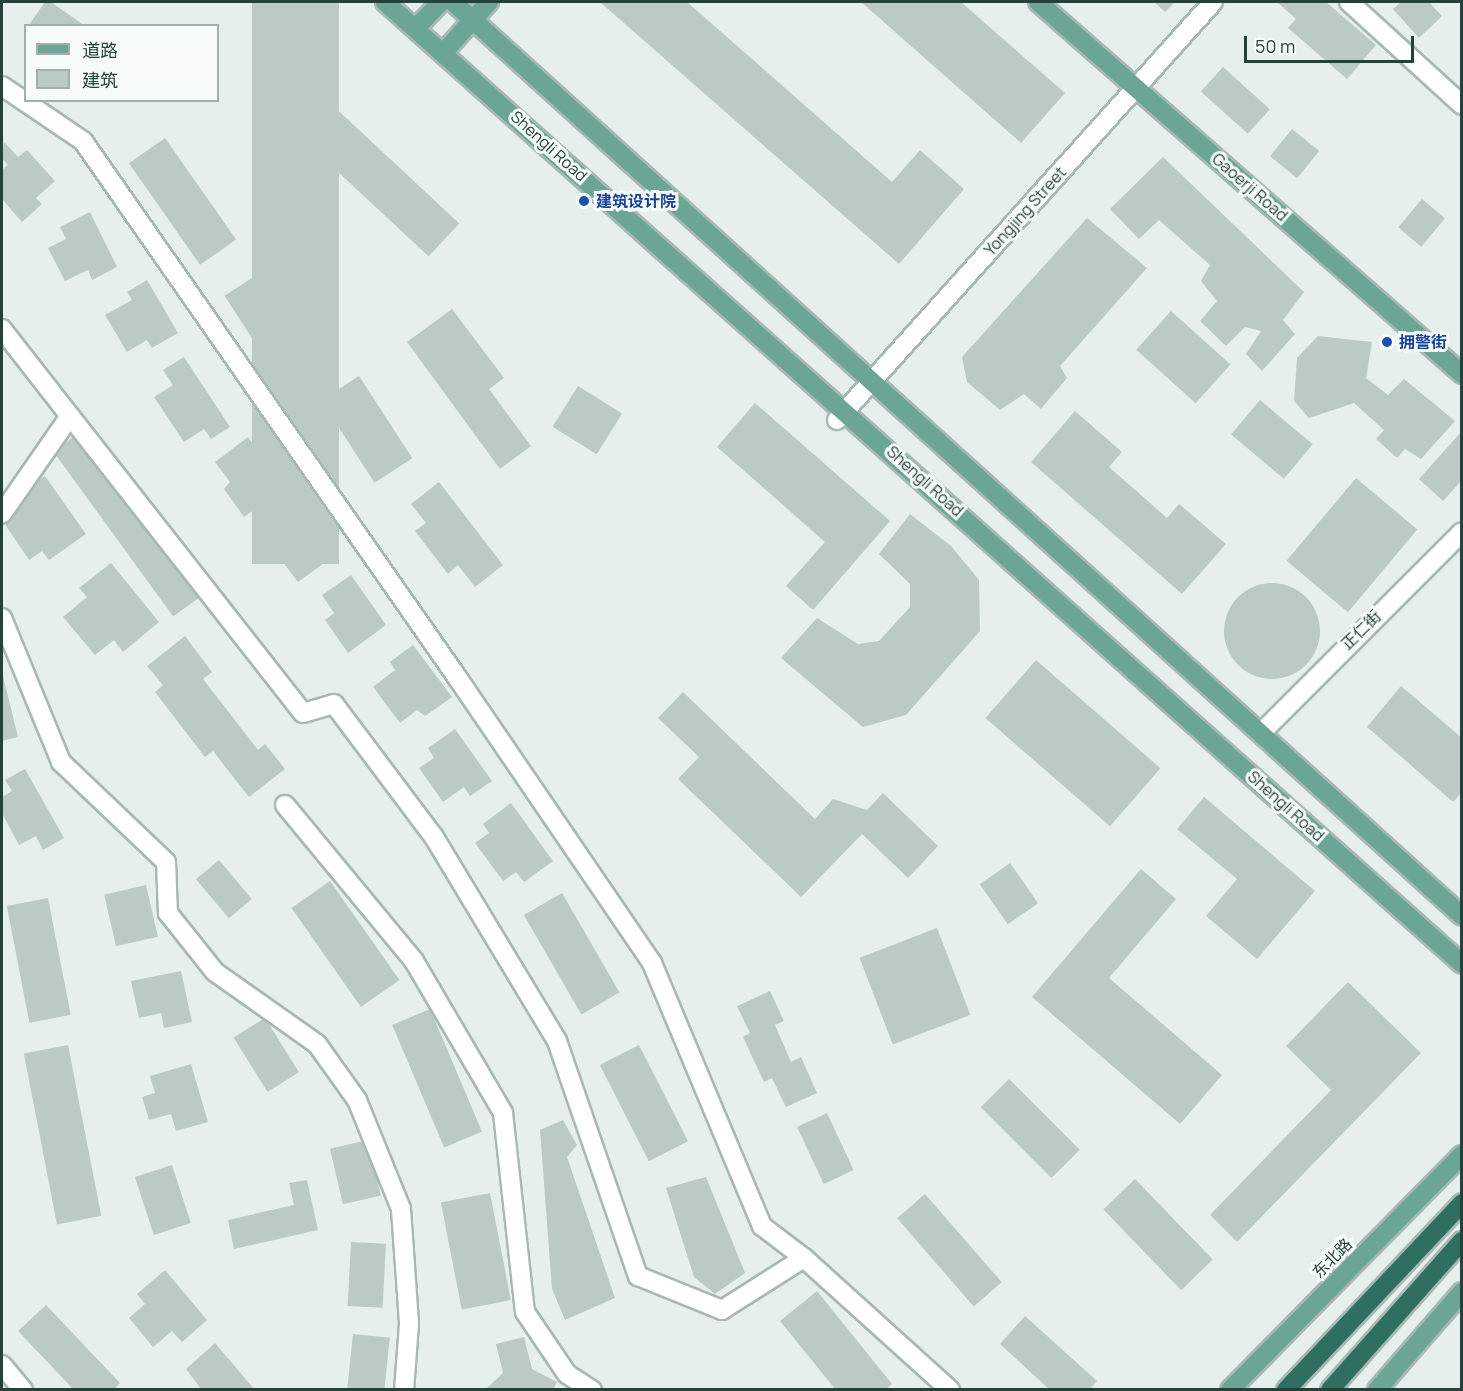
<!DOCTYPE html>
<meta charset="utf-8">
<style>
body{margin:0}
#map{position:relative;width:1463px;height:1391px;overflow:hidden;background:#e6efeb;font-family:Manrope,"Noto Sans SC",sans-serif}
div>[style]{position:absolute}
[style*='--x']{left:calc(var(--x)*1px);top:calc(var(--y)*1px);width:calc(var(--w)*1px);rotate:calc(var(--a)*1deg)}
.building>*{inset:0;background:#bbcac4;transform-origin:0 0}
.round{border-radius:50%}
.roads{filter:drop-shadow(2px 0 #a8b8b2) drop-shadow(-2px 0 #a8b8b2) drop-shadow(0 2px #a8b8b2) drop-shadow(0 -2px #a8b8b2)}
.minor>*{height:18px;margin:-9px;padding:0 9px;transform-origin:9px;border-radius:9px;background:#fff}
.major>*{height:18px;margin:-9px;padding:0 9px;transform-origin:9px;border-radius:9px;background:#6aa596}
.highway>*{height:18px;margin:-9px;padding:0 9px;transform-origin:9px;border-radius:9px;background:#2f6f62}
.dots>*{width:16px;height:16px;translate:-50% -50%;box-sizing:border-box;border:3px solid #f7fbf9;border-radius:50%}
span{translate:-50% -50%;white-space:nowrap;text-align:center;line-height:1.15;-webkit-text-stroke:6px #f7fbf9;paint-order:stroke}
.street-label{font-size:16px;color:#24423a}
.transit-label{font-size:16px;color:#164399;font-weight:700}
.left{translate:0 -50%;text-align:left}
.frame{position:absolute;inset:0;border:3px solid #24423a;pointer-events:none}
.legend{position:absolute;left:24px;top:24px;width:195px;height:78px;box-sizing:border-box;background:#f7fbf9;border:2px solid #a3b1ad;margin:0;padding:8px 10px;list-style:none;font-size:18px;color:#24423a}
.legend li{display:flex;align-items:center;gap:12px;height:30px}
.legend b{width:30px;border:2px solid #a3b1ad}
.scale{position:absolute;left:1244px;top:36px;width:170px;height:27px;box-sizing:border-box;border:3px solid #24423a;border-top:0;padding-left:8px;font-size:18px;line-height:21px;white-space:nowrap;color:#24423a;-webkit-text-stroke:4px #f7fbf9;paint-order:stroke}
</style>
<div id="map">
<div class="building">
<i style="clip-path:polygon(45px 2px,51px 2px,85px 26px,28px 26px)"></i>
<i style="left:252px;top:2px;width:87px;height:562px"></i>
<i style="clip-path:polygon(600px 2px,687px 2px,892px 182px,920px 150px,964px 189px,899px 264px)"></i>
<i style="clip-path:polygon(861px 2px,961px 2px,1065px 93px,1021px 143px)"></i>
<i style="clip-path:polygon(1154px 2px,1175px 2px,1165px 12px)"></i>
<i style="clip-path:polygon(1277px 2px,1326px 2px,1376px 45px,1347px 79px,1288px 28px,1296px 19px)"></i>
<i style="clip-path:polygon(1401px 2px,1429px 2px,1442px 16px,1419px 38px,1393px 9px)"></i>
<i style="left:1223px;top:67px;width:63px;height:33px;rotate:42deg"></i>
<i style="left:313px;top:87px;width:200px;height:45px;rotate:43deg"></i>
<i style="left:1292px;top:129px;width:35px;height:35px;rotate:39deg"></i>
<i style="left:165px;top:138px;width:124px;height:44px;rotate:55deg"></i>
<i style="clip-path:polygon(4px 142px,18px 157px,27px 150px,55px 181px,36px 198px,42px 204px,22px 222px,2px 199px,2px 170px,8px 165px,2px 158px)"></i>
<i style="clip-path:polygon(1163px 157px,1304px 292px,1283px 320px,1295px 334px,1262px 371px,1246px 354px,1261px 331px,1245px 327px,1226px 346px,1200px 321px,1217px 301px,1201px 281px,1210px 265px,1159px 220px,1139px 239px,1110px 209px)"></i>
<i style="left:1422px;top:199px;width:30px;height:37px;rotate:40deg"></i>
<i style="clip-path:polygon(90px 212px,117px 267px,92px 280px,88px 270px,65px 281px,48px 248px,66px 239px,60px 227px)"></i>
<i style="clip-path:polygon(1087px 218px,1147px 268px,1060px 366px,1067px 378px,1041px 409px,1024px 394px,1000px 410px,967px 382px,962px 357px)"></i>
<i style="left:258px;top:274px;width:107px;height:40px;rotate:57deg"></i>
<i style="clip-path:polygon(147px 280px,178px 333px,152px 348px,147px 340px,127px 352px,105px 315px,132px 300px,127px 292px)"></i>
<i style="clip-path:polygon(452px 309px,504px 378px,489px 389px,531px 446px,500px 469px,407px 342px)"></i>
<i style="left:1171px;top:311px;width:80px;height:52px;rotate:42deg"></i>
<i style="clip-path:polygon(1318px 336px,1372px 342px,1366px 378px,1388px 395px,1404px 379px,1455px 421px,1421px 459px,1405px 449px,1397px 458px,1376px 439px,1384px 430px,1354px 403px,1309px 418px,1294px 401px,1297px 358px)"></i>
<i style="clip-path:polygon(184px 357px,230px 427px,211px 439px,204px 429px,184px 442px,154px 397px,173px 385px,163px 370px)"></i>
<i style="left:359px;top:376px;width:98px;height:45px;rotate:57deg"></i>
<i style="left:578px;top:386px;width:52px;height:48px;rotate:32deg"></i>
<i style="left:1260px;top:400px;width:69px;height:45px;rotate:40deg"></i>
<i style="clip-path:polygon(755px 403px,890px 521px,813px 610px,786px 586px,825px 542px,717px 447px)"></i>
<i style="clip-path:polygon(1075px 411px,1122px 452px,1109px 467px,1167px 518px,1179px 504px,1226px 544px,1182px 594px,1031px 462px)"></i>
<i style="clip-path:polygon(1462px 431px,1462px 480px,1443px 501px,1419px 479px)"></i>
<i style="left:80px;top:432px;width:204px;height:33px;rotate:54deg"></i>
<i style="clip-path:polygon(248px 437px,285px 487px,244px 517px,224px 489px,230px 482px,215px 462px)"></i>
<i style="clip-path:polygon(45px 476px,86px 534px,49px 560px,42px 551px,29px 560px,2px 520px,19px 508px,13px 499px)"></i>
<i style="left:1356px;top:478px;width:80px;height:108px;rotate:40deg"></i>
<i style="clip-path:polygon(439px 482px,503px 565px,475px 587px,458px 565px,448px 574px,415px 531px,426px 523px,411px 504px)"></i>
<i style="clip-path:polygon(300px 505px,335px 555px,298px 582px,279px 557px,289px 550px,272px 526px)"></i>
<i style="clip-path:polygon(910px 514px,951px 546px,979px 580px,980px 631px,906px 715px,863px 727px,781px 658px,817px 618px,858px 644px,879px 641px,910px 607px,910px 584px,879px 554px)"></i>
<i style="clip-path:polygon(111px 563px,159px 622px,123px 652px,114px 640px,95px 655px,63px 617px,87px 597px,79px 588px)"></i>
<i style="clip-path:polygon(351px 575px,386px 625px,348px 653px,325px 620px,334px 613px,322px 595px)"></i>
<i class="round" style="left:1224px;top:583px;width:96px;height:96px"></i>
<i style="clip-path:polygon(185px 636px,212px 672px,203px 679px,258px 750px,265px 744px,285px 769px,249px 797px,213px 751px,205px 757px,155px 692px,163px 685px,147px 666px)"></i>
<i style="clip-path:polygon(413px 645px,452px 697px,425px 716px,417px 710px,400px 723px,373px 687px,395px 670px,390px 662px)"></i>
<i style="left:1036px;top:660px;width:165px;height:77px;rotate:41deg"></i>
<i style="clip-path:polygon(2px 672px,18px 737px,2px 741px)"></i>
<i style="clip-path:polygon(1401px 686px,1462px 738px,1462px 792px,1453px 802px,1367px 727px)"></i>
<i style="clip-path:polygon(683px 692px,815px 819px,833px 799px,867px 810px,883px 793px,938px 846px,908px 878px,862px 834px,801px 897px,678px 779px,699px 757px,658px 718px)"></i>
<i style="clip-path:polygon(455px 729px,492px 781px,470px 796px,464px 787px,443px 802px,419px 768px,434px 758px,428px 748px)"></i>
<i style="clip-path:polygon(25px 769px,64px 838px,43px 850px,36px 836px,19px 845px,2px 813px,2px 797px,12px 791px,5px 780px)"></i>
<i style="clip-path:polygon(1204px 797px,1315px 891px,1257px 959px,1206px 916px,1237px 879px,1177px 829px)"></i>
<i style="clip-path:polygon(511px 803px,553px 861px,524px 882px,516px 872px,503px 881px,475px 843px,489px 833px,483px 824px)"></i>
<i style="left:219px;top:860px;width:51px;height:30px;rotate:50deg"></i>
<i style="left:1010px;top:863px;width:49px;height:37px;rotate:55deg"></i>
<i style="clip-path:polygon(1141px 869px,1176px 899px,1109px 978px,1222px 1075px,1180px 1124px,1032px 997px)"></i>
<i style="left:330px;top:881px;width:121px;height:47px;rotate:55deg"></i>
<i style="left:146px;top:885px;width:53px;height:43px;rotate:77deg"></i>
<i style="left:562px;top:893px;width:115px;height:44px;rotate:60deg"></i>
<i style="left:48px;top:898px;width:119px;height:42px;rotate:79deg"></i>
<i style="left:937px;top:928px;width:93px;height:83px;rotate:69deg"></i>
<i style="clip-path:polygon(181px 971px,192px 1022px,164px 1028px,161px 1013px,139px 1018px,131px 981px)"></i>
<i style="clip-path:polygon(1348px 982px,1421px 1053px,1237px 1242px,1210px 1215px,1331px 1090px,1286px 1046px)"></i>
<i style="clip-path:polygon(770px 991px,784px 1021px,775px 1025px,791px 1062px,801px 1057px,817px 1093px,786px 1107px,772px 1078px,764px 1082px,743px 1037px,750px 1033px,737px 1006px)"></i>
<i style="left:430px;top:1009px;width:133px;height:41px;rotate:67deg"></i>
<i style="left:265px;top:1018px;width:64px;height:37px;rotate:58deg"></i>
<i style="left:68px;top:1045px;width:174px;height:45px;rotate:79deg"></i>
<i style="left:639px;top:1045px;width:108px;height:44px;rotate:63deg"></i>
<i style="clip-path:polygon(191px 1064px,208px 1122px,176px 1131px,171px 1114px,149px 1120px,142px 1097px,155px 1093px,150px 1076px)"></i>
<i style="left:1009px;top:1079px;width:100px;height:40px;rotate:45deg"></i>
<i style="left:827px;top:1113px;width:63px;height:33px;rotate:65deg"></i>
<i style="clip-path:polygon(563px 1120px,577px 1145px,567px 1157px,615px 1298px,565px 1320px,552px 1289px,540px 1130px)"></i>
<i style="left:368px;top:1140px;width:57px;height:39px;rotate:77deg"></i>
<i style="left:172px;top:1165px;width:61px;height:39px;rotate:72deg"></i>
<i style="clip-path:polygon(706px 1177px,745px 1273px,715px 1294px,694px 1277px,666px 1188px)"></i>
<i style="left:1135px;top:1179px;width:112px;height:44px;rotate:46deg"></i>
<i style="clip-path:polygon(307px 1180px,318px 1230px,234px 1249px,228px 1220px,294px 1205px,289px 1183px)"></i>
<i style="left:490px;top:1193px;width:109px;height:50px;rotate:79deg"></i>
<i style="left:925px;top:1194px;width:117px;height:37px;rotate:49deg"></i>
<i style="left:351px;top:1242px;width:35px;height:64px;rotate:3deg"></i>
<i style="clip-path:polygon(165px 1270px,207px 1320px,182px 1342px,172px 1331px,153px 1347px,129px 1318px,145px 1304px,137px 1294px)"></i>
<i style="clip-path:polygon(817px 1291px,892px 1384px,885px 1390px,836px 1390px,780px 1321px)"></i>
<i style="clip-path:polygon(46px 1305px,120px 1383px,114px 1390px,74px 1390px,18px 1331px)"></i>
<i style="clip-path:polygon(1025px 1316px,1097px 1381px,1089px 1390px,1050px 1390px,1000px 1344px)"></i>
<i style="left:353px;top:1334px;width:37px;height:56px;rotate:6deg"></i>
<i style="clip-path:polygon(524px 1337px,532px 1369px,557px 1382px,553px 1390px,485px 1390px,503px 1373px,496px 1344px)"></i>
<i style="clip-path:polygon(215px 1343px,255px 1390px,202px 1390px,186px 1369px)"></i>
</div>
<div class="roads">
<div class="minor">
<i style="--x:1349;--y:2;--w:153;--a:42.3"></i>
<i style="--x:2;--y:86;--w:98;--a:34.2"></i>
<i style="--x:83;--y:141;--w:657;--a:55.1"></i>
<i style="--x:459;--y:680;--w:343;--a:55.7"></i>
<i style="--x:652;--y:963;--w:285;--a:67.3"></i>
<i style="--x:762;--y:1226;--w:53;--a:37.3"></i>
<i style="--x:2;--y:329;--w:110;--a:52"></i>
<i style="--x:70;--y:416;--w:119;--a:124.8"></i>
<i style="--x:70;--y:416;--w:377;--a:51.9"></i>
<i style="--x:303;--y:713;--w:32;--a:-16"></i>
<i style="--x:334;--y:704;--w:166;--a:53.1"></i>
<i style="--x:434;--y:837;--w:238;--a:58.9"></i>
<i style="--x:557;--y:1041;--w:249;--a:71"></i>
<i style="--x:638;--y:1276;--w:91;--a:22"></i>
<i style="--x:722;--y:1310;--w:97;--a:-32.4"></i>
<i style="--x:804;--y:1258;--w:197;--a:42.1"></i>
<i style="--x:837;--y:420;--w:562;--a:-48.03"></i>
<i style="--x:2;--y:618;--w:156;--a:67.7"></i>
<i style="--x:61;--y:762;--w:145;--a:43.6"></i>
<i style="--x:166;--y:862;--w:51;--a:87.8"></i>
<i style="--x:168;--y:913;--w:75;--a:51.5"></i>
<i style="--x:215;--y:972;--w:125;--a:35.2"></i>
<i style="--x:317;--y:1044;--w:69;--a:54.5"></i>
<i style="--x:357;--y:1100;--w:118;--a:68"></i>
<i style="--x:401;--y:1209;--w:115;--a:86"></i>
<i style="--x:409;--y:1324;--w:66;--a:94.3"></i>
<i style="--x:1263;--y:731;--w:281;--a:-45"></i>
<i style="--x:285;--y:805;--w:202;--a:50.4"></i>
<i style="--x:414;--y:961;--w:176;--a:59.6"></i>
<i style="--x:503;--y:1113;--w:200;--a:83.7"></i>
<i style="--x:525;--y:1312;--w:75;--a:55.9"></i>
<i style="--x:567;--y:1374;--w:30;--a:33"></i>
<i style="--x:2;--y:1365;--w:33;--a:50"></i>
</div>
<div class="major">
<i style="--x:385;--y:2;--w:1444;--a:41.77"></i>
<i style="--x:453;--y:2;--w:1361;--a:42.17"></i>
<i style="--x:1038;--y:2;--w:564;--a:41.26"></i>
<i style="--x:416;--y:28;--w:36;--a:-46"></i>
<i style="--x:443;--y:53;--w:69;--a:-48"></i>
<i style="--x:1230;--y:1390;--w:330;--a:-45.4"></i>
<i style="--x:1377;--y:1390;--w:130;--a:-49.1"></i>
</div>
<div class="highway">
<i style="--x:1286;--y:1390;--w:257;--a:-46.7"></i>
<i style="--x:1330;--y:1390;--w:199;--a:-48.5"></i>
</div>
</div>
<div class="dots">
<i style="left:584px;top:201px;background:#1a4fb4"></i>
<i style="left:1387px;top:342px;background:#1a4fb4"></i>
</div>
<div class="street-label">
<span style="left:549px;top:146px;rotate:42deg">Shengli Road</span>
<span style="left:1250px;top:187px;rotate:41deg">Gaoerji Road</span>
<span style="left:1025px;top:211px;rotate:-48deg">Yongjing Street</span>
<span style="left:925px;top:481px;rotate:42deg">Shengli Road</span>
<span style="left:1361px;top:630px;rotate:-44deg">正仁街</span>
<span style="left:1286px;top:806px;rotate:42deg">Shengli Road</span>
<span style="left:1332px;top:1258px;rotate:-45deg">东北路</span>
</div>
<div class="transit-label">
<span class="left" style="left:596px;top:201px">建筑设计院</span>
<span class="left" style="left:1399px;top:342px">拥警街</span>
</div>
<div class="frame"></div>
<ul class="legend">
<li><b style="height:8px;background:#6aa596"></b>道路</li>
<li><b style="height:16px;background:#bbcac4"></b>建筑</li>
</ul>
<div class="scale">50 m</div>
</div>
